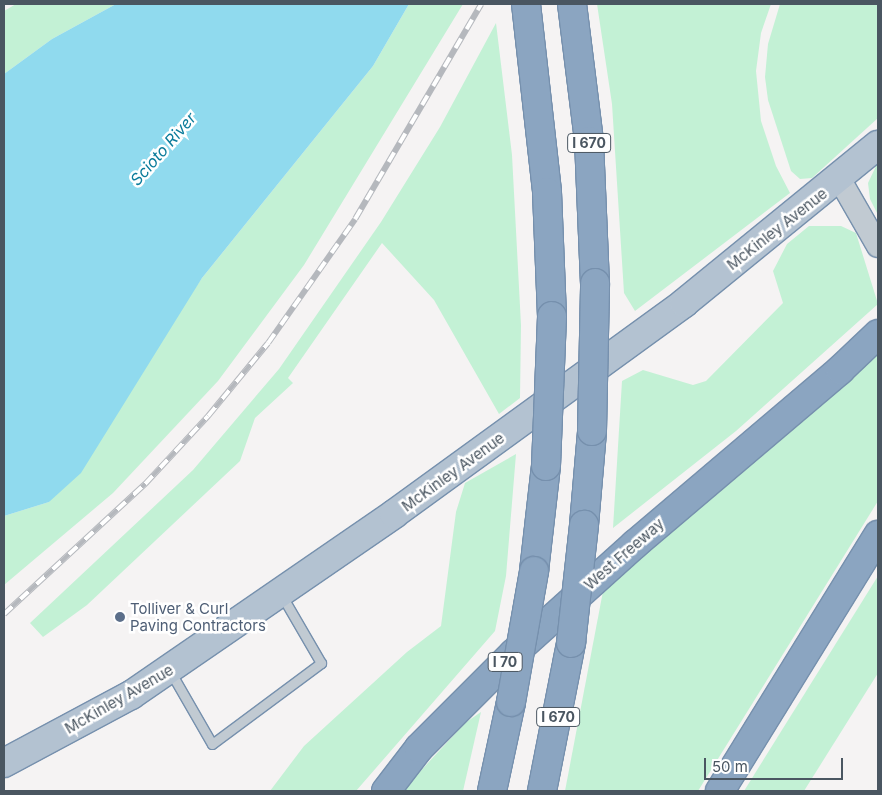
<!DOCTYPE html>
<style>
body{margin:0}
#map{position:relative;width:882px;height:795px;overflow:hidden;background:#f5f3f3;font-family:Inter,sans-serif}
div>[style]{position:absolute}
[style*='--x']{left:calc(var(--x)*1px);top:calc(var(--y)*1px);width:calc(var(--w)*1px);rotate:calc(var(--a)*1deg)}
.green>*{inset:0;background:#c3f1d5}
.water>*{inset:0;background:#90daee}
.roads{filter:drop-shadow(1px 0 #7690ad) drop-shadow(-1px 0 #7690ad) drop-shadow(0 1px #7690ad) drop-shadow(0 -1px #7690ad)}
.service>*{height:9px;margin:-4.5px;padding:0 4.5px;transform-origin:4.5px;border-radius:4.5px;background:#c1cad2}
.tertiary>*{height:22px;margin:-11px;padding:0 11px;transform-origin:11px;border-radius:11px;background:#c1cad2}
.primary>*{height:28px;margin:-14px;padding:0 14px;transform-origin:14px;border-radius:14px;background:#b3c2d1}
.motorway>*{height:28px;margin:-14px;padding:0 14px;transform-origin:14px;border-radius:14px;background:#8ba5c1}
.rail>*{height:5.5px;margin-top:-2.75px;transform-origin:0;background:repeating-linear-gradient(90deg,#fff 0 11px,#b5b8bd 0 22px);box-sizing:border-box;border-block:1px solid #b5b8bd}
.bridges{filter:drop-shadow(1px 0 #7690ad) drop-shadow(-1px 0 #7690ad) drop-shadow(0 1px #7690ad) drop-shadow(0 -1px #7690ad)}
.motorway-bridge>*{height:28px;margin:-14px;padding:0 14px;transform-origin:14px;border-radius:14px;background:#8ba5c1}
.dots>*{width:14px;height:14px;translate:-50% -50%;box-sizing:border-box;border:2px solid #fff;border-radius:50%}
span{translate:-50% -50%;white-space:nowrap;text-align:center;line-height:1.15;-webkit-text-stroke:5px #fff;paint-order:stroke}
.shield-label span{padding:1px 4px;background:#fff;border:1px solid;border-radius:4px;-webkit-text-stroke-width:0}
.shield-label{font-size:14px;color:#4a5661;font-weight:700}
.street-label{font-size:15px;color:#4a5661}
.service-label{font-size:15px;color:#4e5e75}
.left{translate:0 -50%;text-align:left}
.water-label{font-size:16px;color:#0c7c9b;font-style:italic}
.frame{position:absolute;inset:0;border:5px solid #4a5661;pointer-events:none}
.scale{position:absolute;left:704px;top:758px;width:139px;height:22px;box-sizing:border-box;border:2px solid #4a5661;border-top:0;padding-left:6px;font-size:15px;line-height:18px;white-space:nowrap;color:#4a5661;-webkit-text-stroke:4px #fff;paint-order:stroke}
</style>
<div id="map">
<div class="green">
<i style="clip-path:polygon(16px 4px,116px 4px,52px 39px,4px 74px,4px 11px)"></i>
<i style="clip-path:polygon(409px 4px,463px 4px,304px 265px,218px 381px,113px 493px,4px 585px,4px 516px,49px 502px,202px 278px,373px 66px)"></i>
<i style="clip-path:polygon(597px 4px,771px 4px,761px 33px,756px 71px,761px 121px,776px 166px,790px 193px,635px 311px,624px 293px,612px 104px)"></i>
<i style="clip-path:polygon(780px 4px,878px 4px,878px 118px,812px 178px,800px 179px,791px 171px,768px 100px,765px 77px,768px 44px)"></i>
<i style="clip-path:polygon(496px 23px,512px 155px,521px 325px,520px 398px,499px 414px,434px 300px,382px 243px,288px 378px,293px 383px,255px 418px,240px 461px,87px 605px,43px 637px,30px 623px,193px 470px,279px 369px,381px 222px,440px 127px)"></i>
<i style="clip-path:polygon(878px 162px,878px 215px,870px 199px,868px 183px)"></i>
<i style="clip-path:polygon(809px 226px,841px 226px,856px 233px,878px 304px,736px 431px,613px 528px,622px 381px,643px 370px,693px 385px,706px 381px,783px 303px,773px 271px,787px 244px)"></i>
<i style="clip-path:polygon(878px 353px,878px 501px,698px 791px,565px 791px,604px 586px)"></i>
<i style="clip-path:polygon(516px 454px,506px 576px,495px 631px,356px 791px,270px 791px,304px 746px,407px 652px,441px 626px,456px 512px,465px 483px)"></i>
<i style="clip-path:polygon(878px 576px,878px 673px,804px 791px,744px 791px)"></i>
<i style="clip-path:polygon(481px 712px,463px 791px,402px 791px,465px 723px)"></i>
</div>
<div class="water">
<i style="clip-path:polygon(116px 4px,409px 4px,373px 66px,202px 278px,81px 473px,49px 502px,4px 516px,4px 74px,52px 39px)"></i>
</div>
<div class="roads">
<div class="service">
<i style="--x:170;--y:671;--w:84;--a:60.1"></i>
<i style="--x:212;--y:744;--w:136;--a:-36.6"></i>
<i style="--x:321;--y:663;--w:78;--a:-120.2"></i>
</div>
<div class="tertiary">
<i style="--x:840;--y:180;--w:76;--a:60.1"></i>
</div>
<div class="primary">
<i style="--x:4;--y:763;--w:144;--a:-28.2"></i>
<i style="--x:131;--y:695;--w:319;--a:-34.5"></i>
<i style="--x:394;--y:514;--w:359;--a:-36"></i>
<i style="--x:684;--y:303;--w:250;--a:-39.2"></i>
</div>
<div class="motorway">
<i style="--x:526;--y:4;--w:189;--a:83.6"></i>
<i style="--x:547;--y:192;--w:124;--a:87.7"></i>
<i style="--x:572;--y:4;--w:138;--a:82.9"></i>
<i style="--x:589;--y:141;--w:142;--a:87.6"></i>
<i style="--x:584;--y:525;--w:94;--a:-85.1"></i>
<i style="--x:534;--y:571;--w:106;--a:-83.5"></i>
<i style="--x:386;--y:791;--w:54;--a:-52.5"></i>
<i style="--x:419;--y:748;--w:134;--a:-45"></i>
<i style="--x:514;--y:653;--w:163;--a:-42"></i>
<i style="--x:635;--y:544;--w:269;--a:-40.3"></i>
<i style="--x:840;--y:370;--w:52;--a:-43.5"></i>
<i style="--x:492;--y:791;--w:91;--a:-77.9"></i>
<i style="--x:542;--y:791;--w:151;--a:-78.9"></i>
<i style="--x:720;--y:791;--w:301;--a:-58.3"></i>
</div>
</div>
<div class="rail">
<i style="--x:4;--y:614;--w:192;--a:-42.7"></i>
<i style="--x:145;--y:484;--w:93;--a:-47.2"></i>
<i style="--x:208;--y:416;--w:94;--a:-50.6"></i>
<i style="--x:268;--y:343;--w:151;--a:-54.9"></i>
<i style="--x:355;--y:219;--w:249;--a:-59.6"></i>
</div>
<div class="bridges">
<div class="motorway-bridge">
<i style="--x:592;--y:431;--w:148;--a:-88.8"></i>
<i style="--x:546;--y:466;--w:150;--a:-87.7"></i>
<i style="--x:571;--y:643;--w:119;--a:-83.7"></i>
<i style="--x:511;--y:702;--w:133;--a:-80"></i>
</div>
</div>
<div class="dots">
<i style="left:120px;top:617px;background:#5c6f8a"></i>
</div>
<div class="shield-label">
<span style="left:589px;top:143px">I 670</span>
<span style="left:505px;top:662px">I 70</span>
<span style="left:558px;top:717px">I 670</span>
</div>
<div class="street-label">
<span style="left:777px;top:229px;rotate:-38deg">McKinley Avenue</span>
<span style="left:453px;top:472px;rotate:-36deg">McKinley Avenue</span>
<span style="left:624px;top:554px;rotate:-41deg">West Freeway</span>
<span style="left:119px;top:699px;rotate:-30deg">McKinley Avenue</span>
</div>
<div class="service-label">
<span class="left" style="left:130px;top:617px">Tolliver &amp; Curl<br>Paving Contractors</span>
</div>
<div class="water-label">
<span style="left:163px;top:149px;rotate:-49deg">Scioto River</span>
</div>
<div class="frame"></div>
<div class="scale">50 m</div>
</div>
